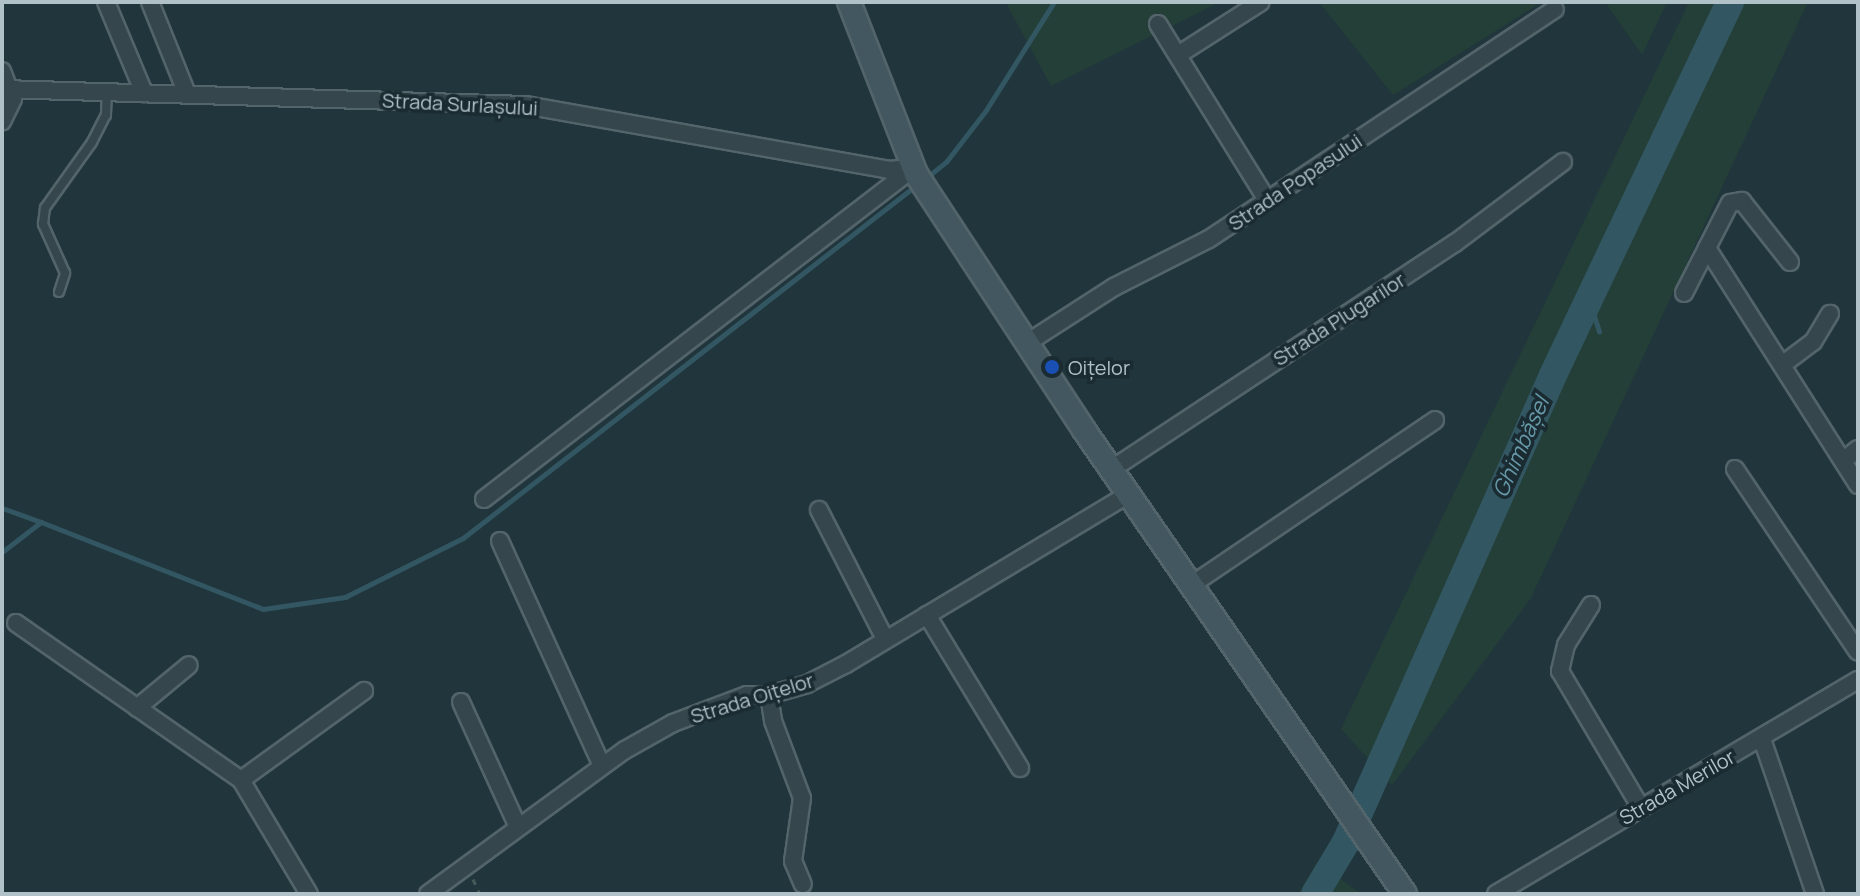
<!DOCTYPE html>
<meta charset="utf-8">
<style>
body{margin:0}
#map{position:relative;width:1860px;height:896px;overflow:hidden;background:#21353c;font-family:Manrope,sans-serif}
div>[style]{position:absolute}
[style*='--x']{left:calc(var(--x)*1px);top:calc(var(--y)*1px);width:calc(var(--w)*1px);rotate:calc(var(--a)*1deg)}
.green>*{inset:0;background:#243f38}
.stream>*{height:5px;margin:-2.5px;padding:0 2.5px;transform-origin:2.5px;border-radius:2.5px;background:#325662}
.river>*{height:28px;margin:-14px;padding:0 14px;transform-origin:14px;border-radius:14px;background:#325662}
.path>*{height:3px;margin-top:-1.5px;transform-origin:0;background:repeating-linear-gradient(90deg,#435b56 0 6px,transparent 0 12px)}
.roads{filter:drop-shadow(2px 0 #53646a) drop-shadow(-2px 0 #53646a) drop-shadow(0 2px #53646a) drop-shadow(0 -2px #53646a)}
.lane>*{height:8px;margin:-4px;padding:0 4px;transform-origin:4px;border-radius:4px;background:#35464c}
.street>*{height:16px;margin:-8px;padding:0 8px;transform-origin:8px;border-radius:8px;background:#35464c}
.secondary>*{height:22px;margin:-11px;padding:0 11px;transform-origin:11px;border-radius:11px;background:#42575f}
.dots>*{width:22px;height:22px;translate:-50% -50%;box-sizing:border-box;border:4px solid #1a2b31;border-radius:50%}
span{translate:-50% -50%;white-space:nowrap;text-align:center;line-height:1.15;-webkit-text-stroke:7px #1a2b31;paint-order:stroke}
.street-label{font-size:20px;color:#b0c1c8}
.poi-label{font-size:20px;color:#b0c1c8}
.left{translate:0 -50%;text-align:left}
.water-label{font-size:22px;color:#6799a9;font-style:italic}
.frame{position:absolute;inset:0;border:4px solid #b0c1c8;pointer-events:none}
</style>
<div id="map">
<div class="green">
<i style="clip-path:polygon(1013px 2px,1220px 2px,1051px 86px,1007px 5px)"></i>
<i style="clip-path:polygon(1319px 2px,1542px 2px,1393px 95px)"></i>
<i style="clip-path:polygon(1605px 2px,1667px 2px,1642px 55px)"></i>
<i style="clip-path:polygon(1689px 2px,1808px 2px,1531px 598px,1392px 785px,1341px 729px)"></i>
<i style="clip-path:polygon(1317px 862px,1361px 894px,1298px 894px)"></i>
</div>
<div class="stream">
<i style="--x:926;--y:178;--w:26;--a:-39"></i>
<i style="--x:946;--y:162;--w:66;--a:-52.4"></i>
<i style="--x:986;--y:110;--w:128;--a:-57.8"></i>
<i style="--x:1589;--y:299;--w:34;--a:73"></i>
<i style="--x:2;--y:508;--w:41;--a:19.7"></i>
<i style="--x:2;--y:552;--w:49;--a:-37.6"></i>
<i style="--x:41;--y:522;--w:238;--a:21.4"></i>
<i style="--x:263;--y:609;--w:83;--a:-8.3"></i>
<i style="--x:345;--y:597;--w:132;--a:-26.6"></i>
<i style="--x:463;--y:538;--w:573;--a:-37.91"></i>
</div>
<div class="river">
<i style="--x:1315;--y:894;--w:61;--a:-59.2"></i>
<i style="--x:1346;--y:842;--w:511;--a:-66.09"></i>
<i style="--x:1553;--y:375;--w:413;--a:-64.6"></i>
</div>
<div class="path">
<i style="--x:473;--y:879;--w:17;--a:65"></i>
</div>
<div class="roads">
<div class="lane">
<i style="--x:59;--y:292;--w:20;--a:-72"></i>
<i style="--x:65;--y:273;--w:54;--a:-114.2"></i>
<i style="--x:43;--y:224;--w:16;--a:-83"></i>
<i style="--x:45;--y:208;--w:81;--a:-54.5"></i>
<i style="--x:92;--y:142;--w:30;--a:-63"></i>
<i style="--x:106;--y:115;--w:24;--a:-88"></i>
</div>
<div class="street">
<i style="--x:106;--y:2;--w:99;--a:67.3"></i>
<i style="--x:150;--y:2;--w:99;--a:68.1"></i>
<i style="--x:1158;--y:24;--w:207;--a:58.2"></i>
<i style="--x:1178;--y:55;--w:98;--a:-32.6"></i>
<i style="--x:2;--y:71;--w:30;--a:69"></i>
<i style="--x:13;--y:99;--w:25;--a:116"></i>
<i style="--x:2;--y:89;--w:523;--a:1.75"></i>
<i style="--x:525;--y:105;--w:370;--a:10.1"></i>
<i style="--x:889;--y:170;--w:25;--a:-5"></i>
<i style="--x:1790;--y:262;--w:78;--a:-128.2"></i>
<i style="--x:1742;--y:201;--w:12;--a:171"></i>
<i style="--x:1730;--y:203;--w:51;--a:117.1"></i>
<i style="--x:1707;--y:248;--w:281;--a:57.5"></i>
<i style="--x:1684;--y:293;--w:51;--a:-62.9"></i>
<i style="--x:1027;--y:343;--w:103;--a:-32.8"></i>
<i style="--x:1114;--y:287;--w:106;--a:-26.8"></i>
<i style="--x:1209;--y:239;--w:415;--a:-33.6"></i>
<i style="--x:1782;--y:365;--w:39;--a:-37"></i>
<i style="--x:1813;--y:342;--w:33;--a:-59"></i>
<i style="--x:1843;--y:461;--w:19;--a:-39"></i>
<i style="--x:1112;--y:469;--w:411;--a:-33.4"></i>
<i style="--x:1455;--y:243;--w:135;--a:-36.9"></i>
<i style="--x:1735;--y:469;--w:220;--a:56.1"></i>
<i style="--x:484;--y:499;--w:540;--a:-37.63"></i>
<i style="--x:819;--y:510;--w:145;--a:62.9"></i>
<i style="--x:500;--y:541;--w:247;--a:65.6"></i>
<i style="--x:1190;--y:586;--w:296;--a:-34.1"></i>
<i style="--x:1591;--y:605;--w:47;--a:122"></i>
<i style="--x:1566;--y:645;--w:27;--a:103"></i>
<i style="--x:1560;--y:671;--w:159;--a:59.4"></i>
<i style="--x:927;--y:615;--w:179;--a:58.7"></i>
<i style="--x:16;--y:623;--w:274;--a:34.9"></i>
<i style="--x:241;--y:780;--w:133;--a:59.2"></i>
<i style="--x:769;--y:695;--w:26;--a:81"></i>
<i style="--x:773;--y:721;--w:82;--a:69.4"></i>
<i style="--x:802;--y:798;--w:64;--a:98.1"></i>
<i style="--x:793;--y:861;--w:25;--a:67"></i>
<i style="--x:461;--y:702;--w:137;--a:65.5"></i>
<i style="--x:137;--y:708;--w:67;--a:-39.6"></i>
<i style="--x:1762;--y:739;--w:164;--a:71.1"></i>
<i style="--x:241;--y:780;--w:152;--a:-35.9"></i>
<i style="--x:428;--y:894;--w:244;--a:-36.2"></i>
<i style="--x:625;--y:750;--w:55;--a:-29.4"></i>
<i style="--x:673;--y:723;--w:79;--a:-20.7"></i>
<i style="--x:747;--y:695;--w:22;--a:0"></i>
<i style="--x:769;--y:695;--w:40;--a:-16"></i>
<i style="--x:807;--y:684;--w:44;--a:-27.1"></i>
<i style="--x:846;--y:664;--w:330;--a:-31"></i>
<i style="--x:1496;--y:894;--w:421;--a:-30.6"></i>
</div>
<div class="secondary">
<i style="--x:849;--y:2;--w:185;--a:68.7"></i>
<i style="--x:916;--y:174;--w:306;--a:56.7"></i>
<i style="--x:1084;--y:430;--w:564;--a:55.32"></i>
</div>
</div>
<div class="dots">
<i style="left:1052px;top:367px;background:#1a4fb4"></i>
</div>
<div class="street-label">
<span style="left:460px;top:104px;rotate:3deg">Strada Surlașului</span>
<span style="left:1295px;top:182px;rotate:-34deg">Strada Popasului</span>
<span style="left:1339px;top:319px;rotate:-33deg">Strada Plugarilor</span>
<span style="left:752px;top:698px;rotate:-17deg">Strada Oițelor</span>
<span style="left:1677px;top:787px;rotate:-30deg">Strada Merilor</span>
</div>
<div class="poi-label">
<span class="left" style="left:1068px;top:367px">Oițelor</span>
</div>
<div class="water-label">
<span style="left:1521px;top:447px;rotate:-66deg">Ghimbășel</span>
</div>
<div class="frame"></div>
</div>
